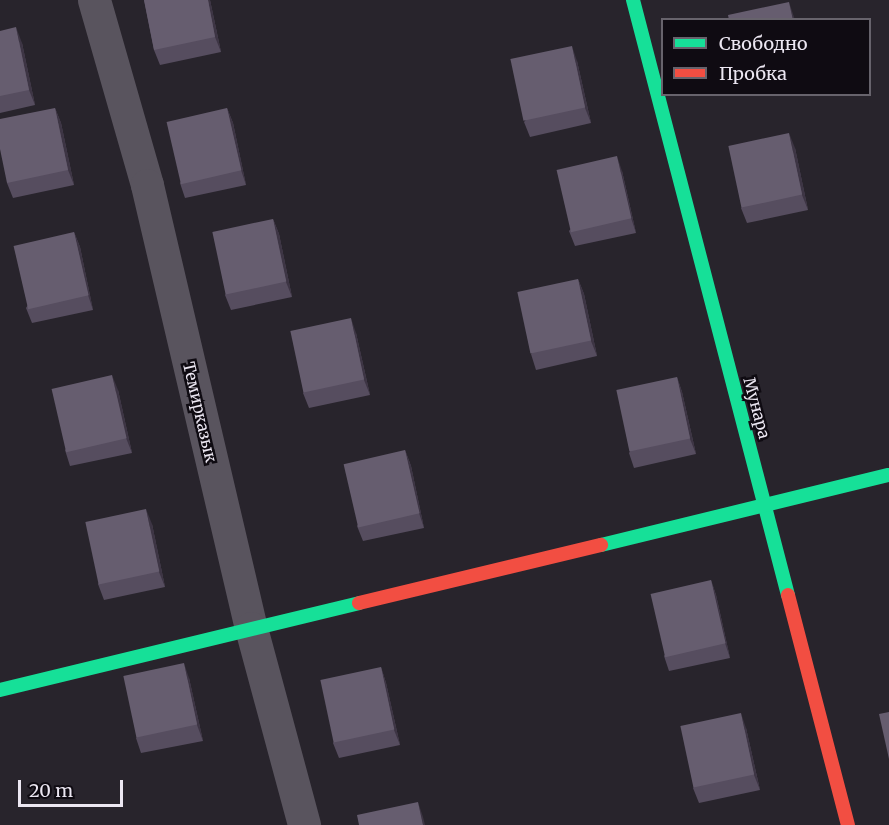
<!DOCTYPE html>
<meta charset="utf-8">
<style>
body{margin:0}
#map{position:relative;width:889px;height:825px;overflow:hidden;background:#28242c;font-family:Merriweather,serif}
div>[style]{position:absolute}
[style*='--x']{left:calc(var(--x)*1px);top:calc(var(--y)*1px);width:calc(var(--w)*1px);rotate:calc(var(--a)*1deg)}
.street>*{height:33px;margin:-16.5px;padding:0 16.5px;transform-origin:16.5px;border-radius:16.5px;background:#59545e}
.fast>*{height:14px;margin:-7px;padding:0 7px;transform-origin:7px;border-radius:7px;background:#16e098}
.jam>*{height:14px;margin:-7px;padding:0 7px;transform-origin:7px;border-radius:7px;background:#f24e42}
.wall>*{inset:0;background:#564d5f}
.shaded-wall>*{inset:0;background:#3d3544}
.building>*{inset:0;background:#665d6f;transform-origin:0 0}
span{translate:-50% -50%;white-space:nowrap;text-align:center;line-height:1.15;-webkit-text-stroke:5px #0f0b12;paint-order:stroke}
.street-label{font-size:16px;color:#ece7f2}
.legend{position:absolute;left:661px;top:18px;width:210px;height:78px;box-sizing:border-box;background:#0f0b12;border:2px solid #67636c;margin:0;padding:8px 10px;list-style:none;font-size:18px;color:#ece7f2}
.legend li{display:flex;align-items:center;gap:12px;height:30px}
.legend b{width:30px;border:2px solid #67636c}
.scale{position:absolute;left:18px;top:780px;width:105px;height:27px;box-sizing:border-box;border:3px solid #ece7f2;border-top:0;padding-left:8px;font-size:18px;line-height:21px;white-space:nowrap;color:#ece7f2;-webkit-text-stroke:4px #0f0b12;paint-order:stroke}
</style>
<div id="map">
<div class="street">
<i style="--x:94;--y:0;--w:192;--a:74"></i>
<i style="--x:147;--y:185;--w:455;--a:76.8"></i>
<i style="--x:251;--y:628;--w:204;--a:74.9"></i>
</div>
<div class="fast">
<i style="--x:633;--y:0;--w:615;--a:75.4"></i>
<i style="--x:601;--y:545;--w:296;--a:-13.7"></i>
<i style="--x:0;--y:690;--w:369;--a:-13.6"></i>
</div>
<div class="jam">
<i style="--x:788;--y:595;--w:238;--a:75.4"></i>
<i style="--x:359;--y:603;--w:249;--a:-13.5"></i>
</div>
<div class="wall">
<i style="clip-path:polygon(144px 0,210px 0,221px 52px,160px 65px,154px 50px)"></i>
<i style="clip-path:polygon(0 31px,22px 43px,35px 105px,0 113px)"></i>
<i style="clip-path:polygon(577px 61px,591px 123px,530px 137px,524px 122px)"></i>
<i style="clip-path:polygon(55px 108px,61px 123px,74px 185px,13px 198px,7px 183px)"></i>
<i style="clip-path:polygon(227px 108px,233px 123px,246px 185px,185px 198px,180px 183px)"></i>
<i style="clip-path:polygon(795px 148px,808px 210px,747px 223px,741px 208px)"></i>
<i style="clip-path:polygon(622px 171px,636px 233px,575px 246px,569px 231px)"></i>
<i style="clip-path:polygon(273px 219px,279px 234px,292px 297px,231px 310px,225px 295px)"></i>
<i style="clip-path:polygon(74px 232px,80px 247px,93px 310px,32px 323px,26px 308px)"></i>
<i style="clip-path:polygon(578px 279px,584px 294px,597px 356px,536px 370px,531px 354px)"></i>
<i style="clip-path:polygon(356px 333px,370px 395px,309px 408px,303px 393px)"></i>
<i style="clip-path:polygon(677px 377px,682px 392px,696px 454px,634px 468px,629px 453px)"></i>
<i style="clip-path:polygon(118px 390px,132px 453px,70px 466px,65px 450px)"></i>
<i style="clip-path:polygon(405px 450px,411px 466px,424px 528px,363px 541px,357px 526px)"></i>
<i style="clip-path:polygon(152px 524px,165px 587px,104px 600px,98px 584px)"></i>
<i style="clip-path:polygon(711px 580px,716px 595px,730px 658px,669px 671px,664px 656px)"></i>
<i style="clip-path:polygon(381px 667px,386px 683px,400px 745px,339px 758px,333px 743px)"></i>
<i style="clip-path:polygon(189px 678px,203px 741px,141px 753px,136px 738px)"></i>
<i style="clip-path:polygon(746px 728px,760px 790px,699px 803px,693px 788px)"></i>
</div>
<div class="shaded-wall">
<i style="clip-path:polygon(208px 0,210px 0,221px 52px,215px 37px)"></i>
<i style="clip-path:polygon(789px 2px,795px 20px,793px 20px)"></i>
<i style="clip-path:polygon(16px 27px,22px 43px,35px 105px,29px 90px)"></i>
<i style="clip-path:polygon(572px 46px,577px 61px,591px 123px,585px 108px)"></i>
<i style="clip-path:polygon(55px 108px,61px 123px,74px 185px,68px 170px)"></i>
<i style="clip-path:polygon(227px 108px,233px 123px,246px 185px,241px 170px)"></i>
<i style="clip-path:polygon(789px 133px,795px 148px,808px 210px,802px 195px)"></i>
<i style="clip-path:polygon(617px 156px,622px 171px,636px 233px,631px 218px)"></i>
<i style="clip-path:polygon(273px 219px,279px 234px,292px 297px,286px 282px)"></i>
<i style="clip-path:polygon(74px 232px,80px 247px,93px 310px,88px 295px)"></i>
<i style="clip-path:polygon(578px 279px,584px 294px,597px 356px,591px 341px)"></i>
<i style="clip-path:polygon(351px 318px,356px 333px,370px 395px,364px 380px)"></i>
<i style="clip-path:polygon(112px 375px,118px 390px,132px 453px,126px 438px)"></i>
<i style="clip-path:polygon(677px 377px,682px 392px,696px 454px,690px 439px)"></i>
<i style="clip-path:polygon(405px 450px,411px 466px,424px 528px,419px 513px)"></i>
<i style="clip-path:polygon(146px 509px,152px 524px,165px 587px,159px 572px)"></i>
<i style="clip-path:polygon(711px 580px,716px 595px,730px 658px,725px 643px)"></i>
<i style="clip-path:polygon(184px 663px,189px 678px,203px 741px,197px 725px)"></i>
<i style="clip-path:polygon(381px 667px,386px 683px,400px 745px,394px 730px)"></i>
<i style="clip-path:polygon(741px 713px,746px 728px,760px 790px,754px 775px)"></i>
<i style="clip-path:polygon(418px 802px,423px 817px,425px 825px,423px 825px)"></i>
</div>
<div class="building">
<i style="clip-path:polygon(144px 0,208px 0,215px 37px,154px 50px)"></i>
<i style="clip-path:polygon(789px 2px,793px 20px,729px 20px,728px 15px)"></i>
<i style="clip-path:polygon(16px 27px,29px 90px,0 96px,0 31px)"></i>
<i style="left:572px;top:46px;width:63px;height:63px;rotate:78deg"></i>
<i style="clip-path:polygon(55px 108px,68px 170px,7px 183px,0 149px,0 119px)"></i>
<i style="left:227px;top:108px;width:64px;height:62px;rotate:77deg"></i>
<i style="left:789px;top:133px;width:63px;height:62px;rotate:78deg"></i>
<i style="left:617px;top:156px;width:64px;height:62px;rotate:77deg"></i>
<i style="left:273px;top:219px;width:64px;height:62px;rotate:78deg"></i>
<i style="left:74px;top:232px;width:65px;height:62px;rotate:77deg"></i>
<i style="left:578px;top:279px;width:63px;height:62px;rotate:78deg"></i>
<i style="left:351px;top:318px;width:63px;height:62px;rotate:78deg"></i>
<i style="left:112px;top:375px;width:65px;height:62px;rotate:77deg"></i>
<i style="left:677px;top:377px;width:63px;height:62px;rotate:78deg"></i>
<i style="left:405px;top:450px;width:65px;height:63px;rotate:77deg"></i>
<i style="left:146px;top:509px;width:64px;height:62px;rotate:78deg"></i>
<i style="left:711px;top:580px;width:65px;height:62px;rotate:77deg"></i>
<i style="left:184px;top:663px;width:63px;height:62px;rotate:78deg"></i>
<i style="left:381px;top:667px;width:64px;height:62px;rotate:78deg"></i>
<i style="clip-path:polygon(889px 712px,889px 759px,879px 714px)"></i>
<i style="left:741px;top:713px;width:63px;height:62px;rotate:78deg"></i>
<i style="clip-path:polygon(418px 802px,423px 825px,359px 825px,357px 815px)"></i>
</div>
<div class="street-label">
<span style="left:757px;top:408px;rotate:75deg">Мунара</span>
<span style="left:200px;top:412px;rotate:77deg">Темирказык</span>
</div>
<ul class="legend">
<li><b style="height:8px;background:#16e098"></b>Свободно</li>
<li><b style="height:8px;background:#f24e42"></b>Пробка</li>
</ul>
<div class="scale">20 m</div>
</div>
